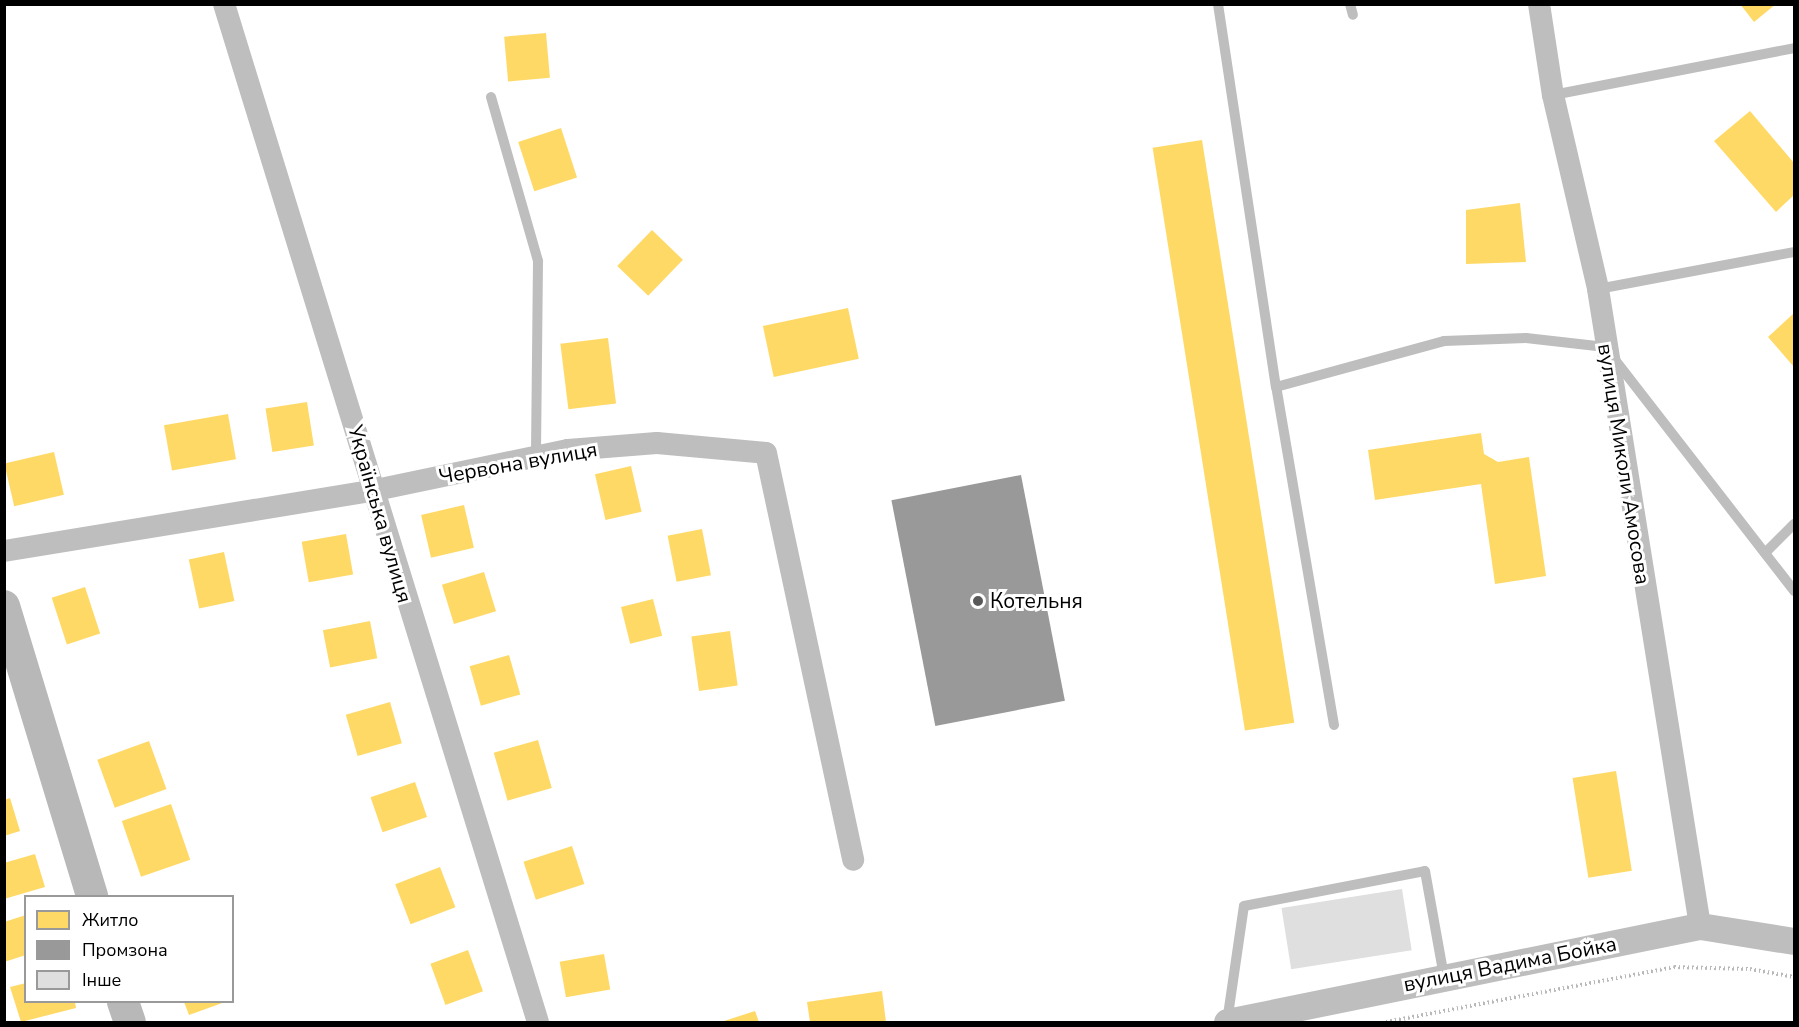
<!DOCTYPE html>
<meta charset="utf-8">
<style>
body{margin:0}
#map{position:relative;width:1799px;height:1027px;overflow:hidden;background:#fff;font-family:"Nunito Sans",sans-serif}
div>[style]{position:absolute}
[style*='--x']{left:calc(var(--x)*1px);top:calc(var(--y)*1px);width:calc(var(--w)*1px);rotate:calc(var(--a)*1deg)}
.homes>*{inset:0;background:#ffd966;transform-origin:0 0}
.industry>*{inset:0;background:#999;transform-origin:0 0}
.building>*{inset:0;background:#dfdfdf;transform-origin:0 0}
.path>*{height:4px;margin-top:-2px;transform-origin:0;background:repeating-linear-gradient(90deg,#b9b9b9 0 1.5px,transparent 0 4.5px)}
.service>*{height:10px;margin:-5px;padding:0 5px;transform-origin:5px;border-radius:5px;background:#bebebe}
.minor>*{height:22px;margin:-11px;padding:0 11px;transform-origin:11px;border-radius:11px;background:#bebebe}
.tertiary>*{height:27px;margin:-13.5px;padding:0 13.5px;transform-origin:13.5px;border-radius:13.5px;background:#bebebe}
.secondary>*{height:32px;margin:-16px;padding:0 16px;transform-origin:16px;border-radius:16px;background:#b8b8b8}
.dots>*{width:16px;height:16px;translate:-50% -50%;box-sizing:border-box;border:3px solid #fff;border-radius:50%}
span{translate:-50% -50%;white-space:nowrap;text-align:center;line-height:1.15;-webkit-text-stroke:6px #fff;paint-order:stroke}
.street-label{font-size:21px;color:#000}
.poi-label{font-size:21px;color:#000}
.left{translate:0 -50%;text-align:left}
.frame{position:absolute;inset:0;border:6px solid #000;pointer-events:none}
.legend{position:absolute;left:24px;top:895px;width:210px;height:108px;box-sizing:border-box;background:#fff;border:2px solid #999;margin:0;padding:8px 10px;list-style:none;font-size:18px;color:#000}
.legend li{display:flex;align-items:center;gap:12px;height:30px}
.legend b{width:30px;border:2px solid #999}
</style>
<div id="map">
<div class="homes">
<i style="clip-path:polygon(1740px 4px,1776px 4px,1754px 22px)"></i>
<i style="left:546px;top:33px;width:45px;height:42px;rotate:85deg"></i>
<i style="clip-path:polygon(1750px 111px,1794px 163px,1794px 195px,1776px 212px,1714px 141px)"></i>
<i style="left:561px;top:128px;width:52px;height:45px;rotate:72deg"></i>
<i style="left:1202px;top:140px;width:590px;height:50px;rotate:81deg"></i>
<i style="clip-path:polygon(1520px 203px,1526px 262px,1466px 264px,1466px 210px)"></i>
<i style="left:652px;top:230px;width:43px;height:50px;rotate:44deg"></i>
<i style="left:848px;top:308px;width:52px;height:87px;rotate:78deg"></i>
<i style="clip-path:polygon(1794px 313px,1794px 367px,1768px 337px)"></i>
<i style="left:608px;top:338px;width:66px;height:48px;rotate:83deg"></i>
<i style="left:307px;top:402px;width:44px;height:42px;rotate:81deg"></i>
<i style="left:228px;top:414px;width:46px;height:65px;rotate:80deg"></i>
<i style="clip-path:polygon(1481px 433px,1484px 454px,1498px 462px,1529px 457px,1546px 576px,1495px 584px,1481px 484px,1375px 500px,1368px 450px)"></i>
<i style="left:54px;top:452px;width:44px;height:51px;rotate:77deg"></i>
<i style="left:631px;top:466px;width:47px;height:37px;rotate:77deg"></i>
<i style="left:464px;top:505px;width:44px;height:44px;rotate:77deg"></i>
<i style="left:702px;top:529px;width:47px;height:35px;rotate:79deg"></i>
<i style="left:346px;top:534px;width:41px;height:45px;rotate:80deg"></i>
<i style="left:224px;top:552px;width:50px;height:36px;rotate:78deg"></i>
<i style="left:484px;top:572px;width:41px;height:44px;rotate:73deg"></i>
<i style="left:85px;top:587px;width:49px;height:35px;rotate:72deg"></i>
<i style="left:653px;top:599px;width:38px;height:33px;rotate:76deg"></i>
<i style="left:370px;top:621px;width:38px;height:48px;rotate:79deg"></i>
<i style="left:730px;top:631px;width:55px;height:39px;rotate:82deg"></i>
<i style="left:509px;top:655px;width:41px;height:41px;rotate:74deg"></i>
<i style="left:390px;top:702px;width:43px;height:46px;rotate:74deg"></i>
<i style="left:538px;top:740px;width:50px;height:46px;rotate:74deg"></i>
<i style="left:149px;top:741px;width:51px;height:55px;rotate:70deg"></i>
<i style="left:1616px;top:771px;width:101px;height:44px;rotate:81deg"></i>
<i style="left:415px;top:782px;width:37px;height:47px;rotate:71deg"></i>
<i style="clip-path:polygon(10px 798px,20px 831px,4px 836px,4px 800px)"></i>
<i style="left:171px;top:804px;width:59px;height:52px;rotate:71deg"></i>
<i style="left:572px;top:846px;width:40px;height:51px;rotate:72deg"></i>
<i style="clip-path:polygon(35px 854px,45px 887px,4px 899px,4px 863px)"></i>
<i style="left:440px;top:867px;width:43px;height:48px;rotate:69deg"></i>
<i style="clip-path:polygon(26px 915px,26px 955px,4px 962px,4px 922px)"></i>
<i style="left:468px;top:950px;width:44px;height:40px;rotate:70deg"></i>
<i style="left:604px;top:954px;width:36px;height:45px;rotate:80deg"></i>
<i style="clip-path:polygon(26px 983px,26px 1002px,75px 1002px,76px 1008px,21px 1022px,10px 987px)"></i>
<i style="clip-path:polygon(882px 991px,886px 1022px,810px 1022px,807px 1002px)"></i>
<i style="clip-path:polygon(184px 1002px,225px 1002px,189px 1015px)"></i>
<i style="clip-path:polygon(755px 1011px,759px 1022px,721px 1022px)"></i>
</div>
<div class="industry">
<i style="left:1021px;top:475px;width:230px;height:132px;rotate:79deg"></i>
</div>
<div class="building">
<i style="left:1402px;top:889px;width:62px;height:122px;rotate:81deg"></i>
</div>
<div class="path">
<i style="--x:1386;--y:1022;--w:293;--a:-10.8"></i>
<i style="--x:1674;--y:967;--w:76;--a:1.5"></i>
<i style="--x:1750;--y:969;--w:45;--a:10.3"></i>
</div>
<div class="service">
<i style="--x:1218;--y:4;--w:387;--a:81.4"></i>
<i style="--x:1350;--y:4;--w:11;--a:75"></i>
<i style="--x:1553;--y:95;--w:246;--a:-11"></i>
<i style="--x:491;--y:97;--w:171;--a:74"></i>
<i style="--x:538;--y:261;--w:196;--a:90.6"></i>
<i style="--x:1598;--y:289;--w:199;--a:-10.7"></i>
<i style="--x:1765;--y:553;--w:41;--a:-45"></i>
<i style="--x:1334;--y:725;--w:343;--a:-99.7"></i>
<i style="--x:1276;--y:387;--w:174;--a:-15.3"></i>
<i style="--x:1444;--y:341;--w:82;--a:-2.1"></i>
<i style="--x:1526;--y:338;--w:80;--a:6.5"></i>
<i style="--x:1605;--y:347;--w:309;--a:52.2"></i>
<i style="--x:1227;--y:1022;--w:117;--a:-81.7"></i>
<i style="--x:1244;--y:906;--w:184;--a:-10.9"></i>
<i style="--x:1425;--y:871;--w:108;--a:79.8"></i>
</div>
<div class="minor">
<i style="--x:224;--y:4;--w:1065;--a:72.86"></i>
<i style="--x:1539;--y:4;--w:92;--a:81.3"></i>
<i style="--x:1553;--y:95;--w:199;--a:76.9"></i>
<i style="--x:1598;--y:289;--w:645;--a:80.9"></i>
<i style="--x:4;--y:551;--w:372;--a:-9.3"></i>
<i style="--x:371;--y:491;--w:201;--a:-11.8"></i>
<i style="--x:568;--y:450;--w:89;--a:-4.5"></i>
<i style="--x:657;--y:443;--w:109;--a:5.2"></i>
<i style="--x:766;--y:453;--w:416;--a:77.9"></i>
</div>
<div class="tertiary">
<i style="--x:1227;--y:1022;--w:483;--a:-11.5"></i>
<i style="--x:1700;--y:926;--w:95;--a:9.1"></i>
</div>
<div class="secondary">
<i style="--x:4;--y:606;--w:303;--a:73.1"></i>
<i style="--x:123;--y:1002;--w:21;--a:71"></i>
</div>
<div class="dots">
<i style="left:978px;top:601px;background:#595959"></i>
</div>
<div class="street-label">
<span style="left:518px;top:463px;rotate:-10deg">Червона вулиця</span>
<span style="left:1624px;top:464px;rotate:81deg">вулиця Миколи Амосова</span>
<span style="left:380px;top:514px;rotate:74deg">Українська вулиця</span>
<span style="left:1510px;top:964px;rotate:-11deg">вулиця Вадима Бойка</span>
</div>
<div class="poi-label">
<span class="left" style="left:990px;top:601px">Котельня</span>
</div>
<div class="frame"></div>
<ul class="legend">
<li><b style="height:16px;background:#ffd966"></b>Житло</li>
<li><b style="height:16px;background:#999"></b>Промзона</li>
<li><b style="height:16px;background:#dfdfdf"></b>Інше</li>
</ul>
</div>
